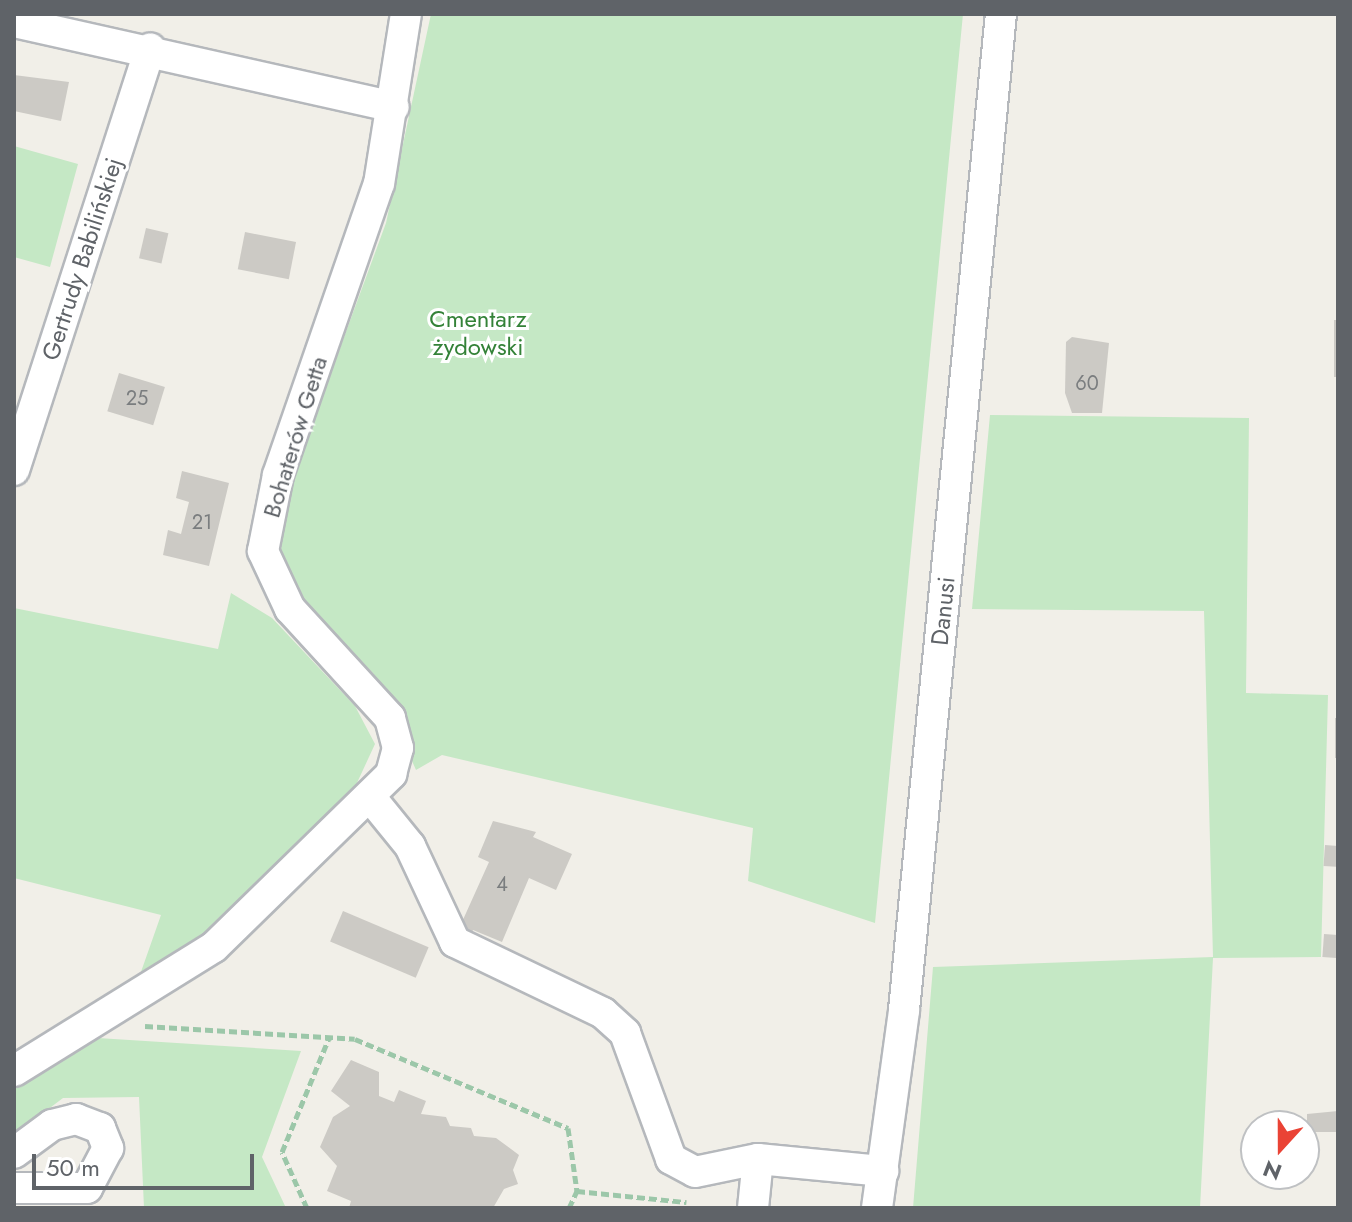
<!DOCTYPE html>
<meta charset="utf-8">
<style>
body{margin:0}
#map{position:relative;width:1352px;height:1222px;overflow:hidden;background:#f1efe8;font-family:Jost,sans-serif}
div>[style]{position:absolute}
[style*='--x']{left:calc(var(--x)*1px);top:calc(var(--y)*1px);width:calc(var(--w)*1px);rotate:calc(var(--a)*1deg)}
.green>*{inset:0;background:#c5e8c5}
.building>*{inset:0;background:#cccac5;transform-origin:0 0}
.path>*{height:5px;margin-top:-2.5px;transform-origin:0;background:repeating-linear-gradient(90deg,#9cc7a9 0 8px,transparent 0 12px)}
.roads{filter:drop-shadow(2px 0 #b5b8bc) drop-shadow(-2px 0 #b5b8bc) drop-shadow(0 2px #b5b8bc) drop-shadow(0 -2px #b5b8bc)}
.minor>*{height:30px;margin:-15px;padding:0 15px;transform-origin:15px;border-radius:15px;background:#fff}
span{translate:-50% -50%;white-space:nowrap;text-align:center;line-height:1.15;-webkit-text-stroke:6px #fff;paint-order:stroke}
.number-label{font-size:20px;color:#7a7d7f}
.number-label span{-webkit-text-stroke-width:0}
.street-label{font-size:24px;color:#5f6368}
.park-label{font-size:24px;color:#348238}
.frame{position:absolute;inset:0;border:16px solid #5f6368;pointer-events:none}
.north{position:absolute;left:1240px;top:1110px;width:80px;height:80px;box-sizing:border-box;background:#fff;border:2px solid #bfc1c3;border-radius:50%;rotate:201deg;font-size:22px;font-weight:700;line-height:32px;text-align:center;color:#5f6368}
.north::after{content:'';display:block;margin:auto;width:28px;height:36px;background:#ea4335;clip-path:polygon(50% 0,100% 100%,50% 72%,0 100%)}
.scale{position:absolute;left:32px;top:1154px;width:222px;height:36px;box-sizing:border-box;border:4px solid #5f6368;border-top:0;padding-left:10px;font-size:24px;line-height:28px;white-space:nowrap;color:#5f6368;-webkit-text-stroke:6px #fff;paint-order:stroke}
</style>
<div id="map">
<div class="green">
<i style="clip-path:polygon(431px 14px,963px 14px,875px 923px,748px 881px,753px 828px,442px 755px,416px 770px,373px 673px,301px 606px,276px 553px,290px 484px,386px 223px)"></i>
<i style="clip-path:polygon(14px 146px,78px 164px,50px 267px,14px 257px)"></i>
<i style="clip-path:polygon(990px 415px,1249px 418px,1246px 693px,1328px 695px,1321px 957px,1213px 958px,1200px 1208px,913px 1208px,933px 967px,1213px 957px,1204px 611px,972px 609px)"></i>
<i style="clip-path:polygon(231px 593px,272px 618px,355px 706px,375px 744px,350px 798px,213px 931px,136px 986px,161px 915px,14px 878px,14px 608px,218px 649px)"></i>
<i style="clip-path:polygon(82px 1037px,301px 1051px,262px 1157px,286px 1208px,144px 1208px,139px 1097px,63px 1098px,14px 1135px,14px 1081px)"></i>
</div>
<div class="building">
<i style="clip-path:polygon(14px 75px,69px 82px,61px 121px,14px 111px)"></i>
<i style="left:146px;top:228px;width:23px;height:31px;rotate:13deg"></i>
<i style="left:245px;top:232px;width:52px;height:38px;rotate:11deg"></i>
<i style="left:1334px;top:320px;width:4px;height:57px"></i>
<i style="clip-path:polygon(1072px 337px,1109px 343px,1102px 413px,1072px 413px,1065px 393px,1066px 342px)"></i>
<i style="left:119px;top:373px;width:48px;height:40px;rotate:17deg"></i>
<i style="clip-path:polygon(182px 471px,229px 483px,209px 566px,163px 555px,168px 530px,181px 534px,189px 502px,176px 498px)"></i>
<i style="left:1335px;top:718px;width:3px;height:40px"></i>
<i style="clip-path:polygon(493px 821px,536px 832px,533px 837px,572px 854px,556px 890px,529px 878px,502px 942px,473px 930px,470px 938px,457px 933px,489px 862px,478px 857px)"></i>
<i style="left:1325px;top:845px;width:13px;height:21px;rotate:4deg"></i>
<i style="left:343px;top:911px;width:93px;height:33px;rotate:23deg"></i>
<i style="left:1324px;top:934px;width:14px;height:23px;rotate:4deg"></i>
<i style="clip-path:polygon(351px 1060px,379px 1072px,379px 1096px,394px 1102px,399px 1090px,406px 1093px,426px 1101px,421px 1114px,446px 1117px,450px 1126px,471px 1128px,474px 1136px,496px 1138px,519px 1155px,513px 1170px,518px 1184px,504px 1189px,493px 1208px,349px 1208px,351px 1201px,327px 1191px,337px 1166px,320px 1147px,333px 1117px,350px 1106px,331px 1091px)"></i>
<i style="clip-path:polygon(1338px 1111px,1338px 1132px,1307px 1132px,1307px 1114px)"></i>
</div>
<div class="path">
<i style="--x:145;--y:1026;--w:210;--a:3.5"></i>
<i style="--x:355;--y:1039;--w:231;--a:22.7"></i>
<i style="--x:568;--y:1128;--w:64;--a:81.9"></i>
<i style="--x:577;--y:1191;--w:110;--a:5.8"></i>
<i style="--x:307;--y:1208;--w:61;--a:-114.1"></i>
<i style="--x:282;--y:1152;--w:123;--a:-67.6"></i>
<i style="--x:569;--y:1208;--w:19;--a:-65"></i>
</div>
<div class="roads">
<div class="minor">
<i style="--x:14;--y:22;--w:389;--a:12.6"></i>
<i style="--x:14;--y:470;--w:443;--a:-72.1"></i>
<i style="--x:371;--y:798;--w:62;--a:50.9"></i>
<i style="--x:410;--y:846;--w:106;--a:64.9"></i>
<i style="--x:455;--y:942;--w:164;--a:25.6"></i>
<i style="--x:603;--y:1013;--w:30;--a:42"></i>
<i style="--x:625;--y:1033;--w:134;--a:69.9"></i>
<i style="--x:671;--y:1159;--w:27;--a:28"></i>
<i style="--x:695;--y:1172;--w:64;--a:-11.7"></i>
<i style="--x:758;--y:1159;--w:126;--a:5.5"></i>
<i style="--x:14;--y:1071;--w:235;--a:-31.8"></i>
<i style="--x:214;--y:947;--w:248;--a:-44.3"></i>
<i style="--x:391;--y:774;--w:27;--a:-75"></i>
<i style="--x:398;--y:748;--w:31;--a:-105"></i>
<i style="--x:390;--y:718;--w:148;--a:-132.5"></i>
<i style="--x:290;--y:609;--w:64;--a:-115"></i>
<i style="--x:263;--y:551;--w:77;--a:-78.8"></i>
<i style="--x:278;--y:475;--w:308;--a:-70.9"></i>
<i style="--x:379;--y:184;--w:172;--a:-81"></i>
<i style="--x:14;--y:1153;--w:47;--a:-36.4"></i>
<i style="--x:52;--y:1125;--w:25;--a:-14"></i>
<i style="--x:76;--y:1119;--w:26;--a:21"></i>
<i style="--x:100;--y:1128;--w:22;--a:68"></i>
<i style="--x:108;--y:1148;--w:45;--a:117.7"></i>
<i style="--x:87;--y:1188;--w:73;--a:180"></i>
<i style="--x:753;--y:1208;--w:49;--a:-84.2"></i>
<i style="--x:877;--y:1208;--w:200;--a:-82.2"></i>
<i style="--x:904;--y:1010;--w:1001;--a:-84.44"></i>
</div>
</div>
<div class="number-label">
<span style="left:1087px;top:383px">60</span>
<span style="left:137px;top:398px">25</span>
<span style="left:202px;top:522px">21</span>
<span style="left:502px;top:884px">4</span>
</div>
<div class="street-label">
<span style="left:82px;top:259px;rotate:-72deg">Gertrudy Babilińskiej</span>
<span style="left:295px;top:437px;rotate:-73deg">Bohaterów Getta</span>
<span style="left:943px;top:611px;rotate:-84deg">Danusi</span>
</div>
<div class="park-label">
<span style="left:478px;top:333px">Cmentarz<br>żydowski</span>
</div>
<div class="frame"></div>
<div class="north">N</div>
<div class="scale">50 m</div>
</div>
